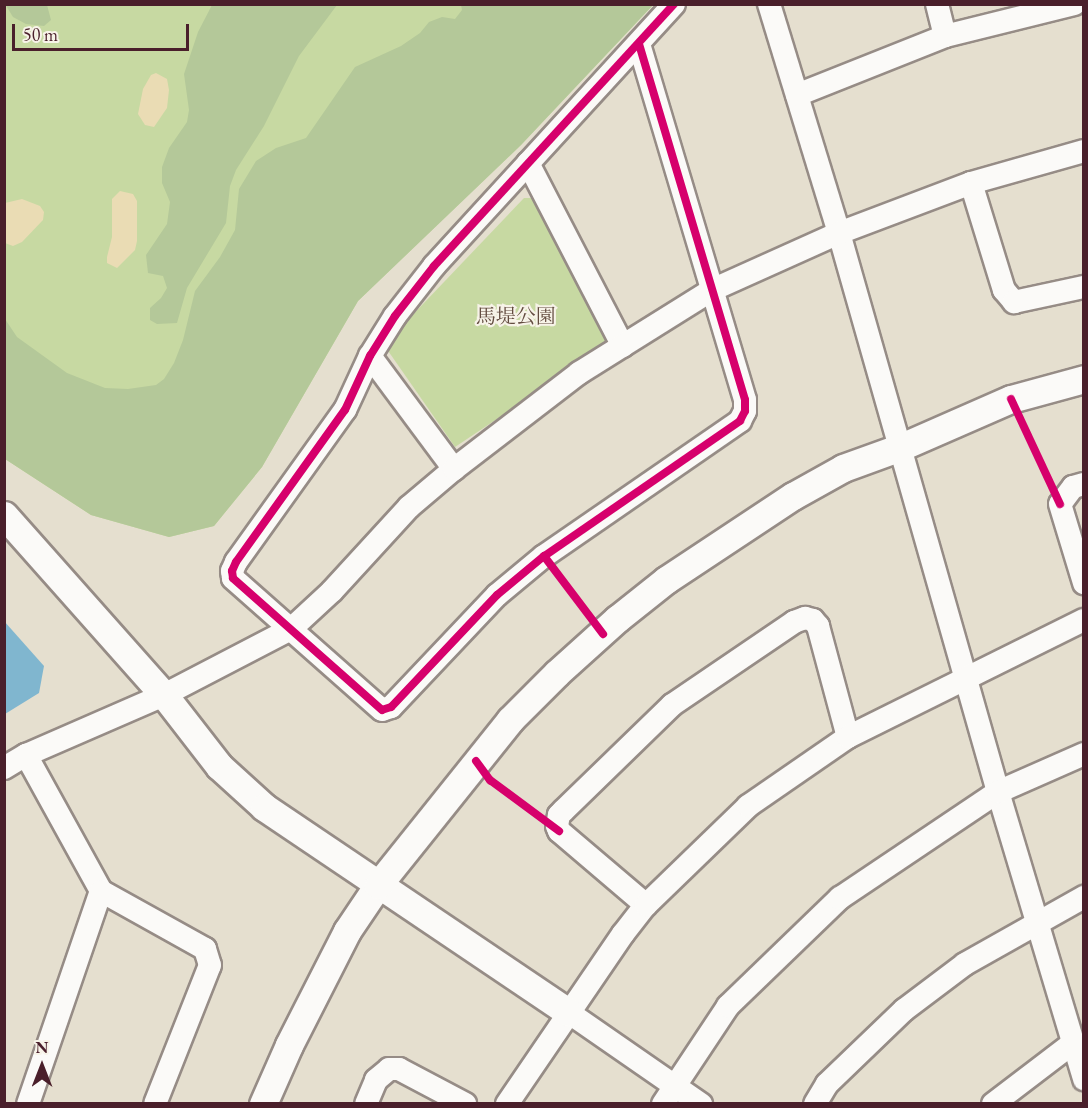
<!DOCTYPE html>
<meta charset="utf-8">
<style>
body{margin:0}
#map{position:relative;width:1088px;height:1108px;overflow:hidden;background:#e5dfcf;font-family:"EB Garamond","Noto Serif JP",serif}
div>[style]{position:absolute}
[style*='--x']{left:calc(var(--x)*1px);top:calc(var(--y)*1px);width:calc(var(--w)*1px);rotate:calc(var(--a)*1deg)}
.green>*{inset:0;background:#c7d9a2}
.forest>*{inset:0;background:#b4c899}
.sand>*{inset:0;background:#eadcb4}
.water>*{inset:0;background:#80b6cf}
.roads{filter:drop-shadow(2px 0 #968c86) drop-shadow(-2px 0 #968c86) drop-shadow(0 2px #968c86) drop-shadow(0 -2px #968c86)}
.minor>*{height:22px;margin:-11px;padding:0 11px;transform-origin:11px;border-radius:11px;background:#fbfaf8}
.tertiary>*{height:27px;margin:-13.5px;padding:0 13.5px;transform-origin:13.5px;border-radius:13.5px;background:#fbfaf8}
.cycleway>*{height:8px;margin:-4px;padding:0 4px;transform-origin:4px;border-radius:4px;background:#d6006c}
span{translate:-50% -50%;white-space:nowrap;text-align:center;line-height:1.15;-webkit-text-stroke:4.5px #f7f3e8;paint-order:stroke}
.park-label{font-size:20px;color:#634c40}
.frame{position:absolute;inset:0;border:6px solid #4a1f2b;pointer-events:none}
.north{position:absolute;left:12px;top:1036px;width:60px;height:60px;-webkit-text-stroke:4px #f7f3e8;paint-order:stroke;rotate:0deg;font-size:16px;font-weight:700;line-height:24px;text-align:center;color:#4a1f2b}
.north::after{content:'';display:block;margin:auto;width:21px;height:27px;background:#4a1f2b;clip-path:polygon(50% 0,100% 100%,50% 72%,0 100%)}
.scale{position:absolute;left:12px;top:24px;width:177px;height:27px;box-sizing:border-box;border:3px solid #4a1f2b;border-top:0;padding-left:8px;font-size:18px;line-height:21px;white-space:nowrap;color:#4a1f2b;-webkit-text-stroke:4px #f7f3e8;paint-order:stroke}
</style>
<div id="map">
<div class="green">
<i style="clip-path:polygon(4px 5px,653px 5px,521px 145px,358px 301px,262px 467px,214px 526px,169px 537px,91px 515px,5px 459px)"></i>
<i style="clip-path:polygon(524px 198px,537px 198px,615px 340px,455px 447px,384px 345px)"></i>
</div>
<div class="forest">
<i style="clip-path:polygon(5px 4px,47px 5px,51px 20px,44px 26px,26px 24px,13px 17px)"></i>
<i style="clip-path:polygon(212px 5px,337px 5px,299px 56px,264px 126px,236px 170px,230px 186px,226px 223px,187px 288px,177px 323px,157px 324px,150px 320px,150px 308px,161px 298px,167px 288px,163px 276px,148px 273px,146px 255px,167px 224px,170px 202px,162px 183px,162px 167px,169px 148px,187px 122px,189px 110px,184px 74px,198px 32px)"></i>
<i style="clip-path:polygon(461px 5px,653px 5px,521px 145px,358px 301px,262px 467px,214px 526px,169px 537px,91px 515px,5px 459px,5px 319px,17px 337px,67px 373px,105px 388px,128px 389px,156px 385px,164px 379px,174px 363px,183px 340px,195px 291px,220px 257px,235px 230px,239px 189px,256px 161px,276px 148px,306px 138px,355px 67px,401px 46px,420px 33px,429px 22px,442px 17px,455px 19px,462px 10px)"></i>
</div>
<div class="sand">
<i style="clip-path:polygon(156px 73px,167px 79px,169px 90px,167px 108px,154px 127px,145px 125px,138px 114px,143px 89px,151px 75px)"></i>
<i style="clip-path:polygon(120px 191px,133px 194px,137px 201px,137px 241px,135px 250px,117px 268px,107px 263px,107px 257px,112px 237px,112px 199px)"></i>
<i style="clip-path:polygon(22px 199px,40px 206px,44px 212px,43px 220px,22px 242px,13px 246px,5px 243px,5px 203px)"></i>
</div>
<div class="water">
<i style="clip-path:polygon(4px 621px,44px 666px,39px 693px,5px 714px)"></i>
</div>
<div class="roads">
<div class="minor">
<i style="--x:769;--y:4;--w:239;--a:73"></i>
<i style="--x:839;--y:233;--w:581;--a:74.12"></i>
<i style="--x:998;--y:792;--w:300;--a:73.3"></i>
<i style="--x:937;--y:4;--w:33;--a:76"></i>
<i style="--x:639;--y:44;--w:371;--a:73.4"></i>
<i style="--x:745;--y:400;--w:11;--a:90"></i>
<i style="--x:745;--y:411;--w:11;--a:117"></i>
<i style="--x:740;--y:421;--w:238;--a:145.4"></i>
<i style="--x:544;--y:556;--w:61;--a:140.3"></i>
<i style="--x:497;--y:595;--w:154;--a:133.4"></i>
<i style="--x:391;--y:707;--w:9;--a:162"></i>
<i style="--x:382;--y:710;--w:199;--a:-138.5"></i>
<i style="--x:233;--y:578;--w:7;--a:-98"></i>
<i style="--x:232;--y:571;--w:10;--a:-66"></i>
<i style="--x:236;--y:562;--w:187;--a:-54.4"></i>
<i style="--x:345;--y:410;--w:60;--a:-65.2"></i>
<i style="--x:370;--y:356;--w:47;--a:-58"></i>
<i style="--x:395;--y:316;--w:63;--a:-52"></i>
<i style="--x:434;--y:266;--w:355;--a:-47.5"></i>
<i style="--x:797;--y:95;--w:159;--a:-21.7"></i>
<i style="--x:945;--y:36;--w:133;--a:-13.9"></i>
<i style="--x:528;--y:163;--w:206;--a:62.6"></i>
<i style="--x:971;--y:183;--w:112;--a:72.9"></i>
<i style="--x:1004;--y:290;--w:16;--a:50"></i>
<i style="--x:1014;--y:302;--w:72;--a:-12.1"></i>
<i style="--x:370;--y:356;--w:141;--a:53.4"></i>
<i style="--x:1084;--y:484;--w:11;--a:165"></i>
<i style="--x:1073;--y:487;--w:21;--a:127"></i>
<i style="--x:1060;--y:504;--w:83;--a:73.1"></i>
<i style="--x:26;--y:755;--w:155;--a:61.1"></i>
<i style="--x:101;--y:891;--w:119;--a:29.1"></i>
<i style="--x:205;--y:949;--w:17;--a:73"></i>
<i style="--x:210;--y:965;--w:149;--a:111.6"></i>
<i style="--x:4;--y:768;--w:26;--a:-31"></i>
<i style="--x:26;--y:755;--w:150;--a:-23.5"></i>
<i style="--x:164;--y:695;--w:143;--a:-27.5"></i>
<i style="--x:291;--y:629;--w:56;--a:-42.8"></i>
<i style="--x:332;--y:591;--w:114;--a:-47.5"></i>
<i style="--x:409;--y:507;--w:59;--a:-40.2"></i>
<i style="--x:454;--y:469;--w:158;--a:-37.5"></i>
<i style="--x:579;--y:373;--w:157;--a:-32"></i>
<i style="--x:712;--y:290;--w:139;--a:-24.2"></i>
<i style="--x:839;--y:233;--w:141;--a:-20.7"></i>
<i style="--x:971;--y:183;--w:117;--a:-15.8"></i>
<i style="--x:646;--y:905;--w:114;--a:-139.6"></i>
<i style="--x:559;--y:831;--w:5;--a:-112"></i>
<i style="--x:557;--y:826;--w:11;--a:-80"></i>
<i style="--x:559;--y:815;--w:6;--a:-45"></i>
<i style="--x:563;--y:811;--w:152;--a:-44.2"></i>
<i style="--x:672;--y:705;--w:148;--a:-34.2"></i>
<i style="--x:794;--y:622;--w:12;--a:-20"></i>
<i style="--x:805;--y:618;--w:8;--a:14"></i>
<i style="--x:813;--y:620;--w:8;--a:50"></i>
<i style="--x:818;--y:626;--w:115;--a:74.9"></i>
<i style="--x:568;--y:1012;--w:162;--a:34.7"></i>
<i style="--x:28;--y:1104;--w:225;--a:-71.1"></i>
<i style="--x:366;--y:1104;--w:26;--a:-67"></i>
<i style="--x:376;--y:1080;--w:17;--a:-40"></i>
<i style="--x:389;--y:1069;--w:10;--a:0"></i>
<i style="--x:399;--y:1069;--w:75;--a:27.9"></i>
<i style="--x:507;--y:1104;--w:206;--a:-55.7"></i>
<i style="--x:623;--y:934;--w:37;--a:-52"></i>
<i style="--x:646;--y:905;--w:142;--a:-44.1"></i>
<i style="--x:748;--y:806;--w:121;--a:-34.6"></i>
<i style="--x:848;--y:737;--w:263;--a:-26.4"></i>
<i style="--x:663;--y:1104;--w:118;--a:-56.4"></i>
<i style="--x:728;--y:1006;--w:156;--a:-44"></i>
<i style="--x:840;--y:898;--w:190;--a:-33.9"></i>
<i style="--x:998;--y:792;--w:94;--a:-23.8"></i>
<i style="--x:815;--y:1104;--w:23;--a:-59"></i>
<i style="--x:827;--y:1084;--w:107;--a:-43.9"></i>
<i style="--x:904;--y:1010;--w:76;--a:-37"></i>
<i style="--x:965;--y:964;--w:137;--a:-29.4"></i>
<i style="--x:993;--y:1104;--w:101;--a:-37.3"></i>
</div>
<div class="tertiary">
<i style="--x:4;--y:515;--w:241;--a:48.4"></i>
<i style="--x:164;--y:695;--w:90;--a:52.2"></i>
<i style="--x:219;--y:766;--w:61;--a:42.3"></i>
<i style="--x:264;--y:807;--w:367;--a:34"></i>
<i style="--x:263;--y:1104;--w:64;--a:-66.2"></i>
<i style="--x:289;--y:1045;--w:128;--a:-63"></i>
<i style="--x:347;--y:931;--w:55;--a:-56"></i>
<i style="--x:378;--y:885;--w:211;--a:-51.3"></i>
<i style="--x:510;--y:720;--w:66;--a:-45"></i>
<i style="--x:557;--y:673;--w:81;--a:-42"></i>
<i style="--x:617;--y:619;--w:63;--a:-38.5"></i>
<i style="--x:666;--y:580;--w:152;--a:-33.5"></i>
<i style="--x:793;--y:496;--w:57;--a:-29.2"></i>
<i style="--x:843;--y:468;--w:62;--a:-19.9"></i>
<i style="--x:901;--y:447;--w:120;--a:-23.6"></i>
<i style="--x:1011;--y:399;--w:76;--a:-15.3"></i>
</div>
</div>
<div class="cycleway">
<i style="--x:639;--y:44;--w:371;--a:73.4"></i>
<i style="--x:745;--y:400;--w:11;--a:90"></i>
<i style="--x:745;--y:411;--w:11;--a:117"></i>
<i style="--x:740;--y:421;--w:238;--a:145.4"></i>
<i style="--x:544;--y:556;--w:61;--a:140.3"></i>
<i style="--x:497;--y:595;--w:154;--a:133.4"></i>
<i style="--x:391;--y:707;--w:9;--a:162"></i>
<i style="--x:382;--y:710;--w:199;--a:-138.5"></i>
<i style="--x:233;--y:578;--w:7;--a:-98"></i>
<i style="--x:232;--y:571;--w:10;--a:-66"></i>
<i style="--x:236;--y:562;--w:187;--a:-54.4"></i>
<i style="--x:345;--y:410;--w:60;--a:-65.2"></i>
<i style="--x:370;--y:356;--w:47;--a:-58"></i>
<i style="--x:395;--y:316;--w:63;--a:-52"></i>
<i style="--x:434;--y:266;--w:355;--a:-47.5"></i>
<i style="--x:1011;--y:399;--w:116;--a:65"></i>
<i style="--x:544;--y:556;--w:98;--a:52.9"></i>
<i style="--x:476;--y:761;--w:24;--a:54"></i>
<i style="--x:490;--y:780;--w:86;--a:36.5"></i>
</div>
<div class="park-label">
<span style="left:516px;top:316px">馬堤公園</span>
</div>
<div class="frame"></div>
<div class="north">N</div>
<div class="scale">50 m</div>
</div>
